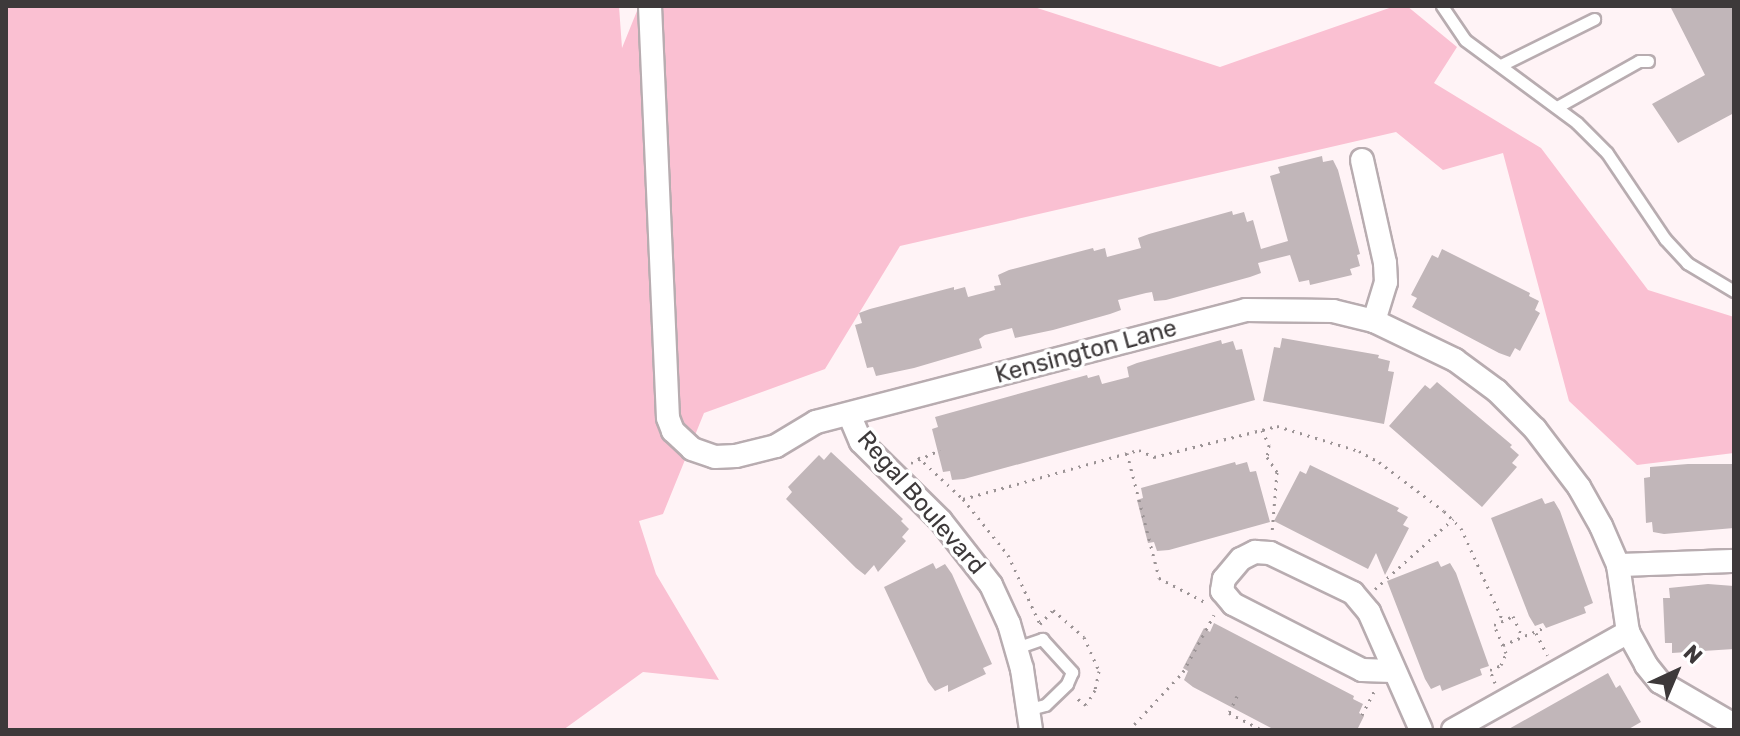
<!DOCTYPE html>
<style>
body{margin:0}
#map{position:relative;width:1740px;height:736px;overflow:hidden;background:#fff3f6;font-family:Rubik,sans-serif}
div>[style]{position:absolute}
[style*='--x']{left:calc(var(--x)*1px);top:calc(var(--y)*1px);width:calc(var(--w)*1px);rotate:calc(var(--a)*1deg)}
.green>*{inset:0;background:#fac0d2}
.building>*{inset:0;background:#c1b6b9}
.path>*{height:3px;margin-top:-1.5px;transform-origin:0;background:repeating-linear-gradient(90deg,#9b9395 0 2px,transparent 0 8px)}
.roads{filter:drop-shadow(2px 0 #b8acb0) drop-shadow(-2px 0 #b8acb0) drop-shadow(0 2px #b8acb0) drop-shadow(0 -2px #b8acb0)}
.lane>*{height:11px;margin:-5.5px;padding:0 5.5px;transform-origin:5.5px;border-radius:5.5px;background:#fff}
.street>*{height:22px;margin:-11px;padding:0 11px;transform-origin:11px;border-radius:11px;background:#fff}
span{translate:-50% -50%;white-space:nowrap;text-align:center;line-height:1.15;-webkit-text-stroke:7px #fff;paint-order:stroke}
.street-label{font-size:24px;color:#3d393a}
.frame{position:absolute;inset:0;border:8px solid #3d393a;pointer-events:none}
.north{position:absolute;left:1636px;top:632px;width:80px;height:80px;-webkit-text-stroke:6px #fff;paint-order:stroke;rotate:44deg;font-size:22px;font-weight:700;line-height:32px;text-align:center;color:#3d393a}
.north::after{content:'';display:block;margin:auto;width:28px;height:36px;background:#3d393a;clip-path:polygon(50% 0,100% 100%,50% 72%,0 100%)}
</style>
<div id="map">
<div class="green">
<i style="clip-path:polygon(6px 6px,619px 6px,622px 48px,639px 6px,1031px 6px,1220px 67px,1395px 6px,1407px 6px,1457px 47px,1434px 83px,1541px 148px,1648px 290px,1734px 317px,1734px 453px,1637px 465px,1569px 401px,1503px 153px,1443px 170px,1396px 132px,900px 246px,825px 369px,704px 413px,663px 514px,639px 521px,656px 574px,719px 680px,643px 672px,563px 730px,6px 730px)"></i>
</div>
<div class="building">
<i style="clip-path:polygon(1670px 6px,1734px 6px,1734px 113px,1678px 143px,1652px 104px,1705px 75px)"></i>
<i style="clip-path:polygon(1322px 156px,1323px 162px,1333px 160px,1338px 170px,1360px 254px,1357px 255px,1360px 266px,1350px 269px,1352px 275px,1310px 285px,1309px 280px,1299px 282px,1290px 255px,1258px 263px,1261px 273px,1250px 277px,1166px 300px,1154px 301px,1152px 292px,1146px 293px,1118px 300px,1121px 310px,1110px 314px,1053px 330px,1015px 338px,1012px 328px,985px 335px,979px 339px,982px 348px,914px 368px,876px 376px,873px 367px,867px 368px,855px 325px,862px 323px,859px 313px,870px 309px,954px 287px,954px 290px,965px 287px,968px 297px,995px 290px,994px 286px,1001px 285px,998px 275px,1009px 270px,1093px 248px,1094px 251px,1105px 248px,1107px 257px,1141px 248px,1138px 238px,1149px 234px,1232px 211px,1233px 215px,1244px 212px,1247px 222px,1253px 220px,1261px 249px,1288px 241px,1270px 176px,1280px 173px,1278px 167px)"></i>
<i style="clip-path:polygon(1442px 249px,1530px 293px,1529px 296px,1539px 301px,1535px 310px,1540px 313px,1520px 351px,1515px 348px,1510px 357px,1499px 353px,1412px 307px,1417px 298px,1411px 295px,1432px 255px,1438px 258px)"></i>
<i style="clip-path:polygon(1282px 338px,1379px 355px,1378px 358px,1390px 361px,1388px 371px,1394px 372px,1384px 424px,1263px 401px,1274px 347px,1280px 348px)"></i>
<i style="clip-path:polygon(1221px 340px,1222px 344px,1233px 341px,1236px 350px,1242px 349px,1255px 400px,964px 479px,952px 480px,950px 471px,943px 472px,932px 429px,938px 427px,935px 417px,1087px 375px,1088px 378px,1099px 375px,1102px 384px,1129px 377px,1127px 367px,1137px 363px)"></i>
<i style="clip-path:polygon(1437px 382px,1512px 445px,1510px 447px,1519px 455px,1512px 463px,1517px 467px,1482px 507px,1389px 426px,1425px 385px,1430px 389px)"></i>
<i style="clip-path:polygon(831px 452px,903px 519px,901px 521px,909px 529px,902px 537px,906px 541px,878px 572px,874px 565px,865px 575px,856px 568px,786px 499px,792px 492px,788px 487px,819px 455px,824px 460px)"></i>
<i style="clip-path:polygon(1235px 462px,1236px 465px,1247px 462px,1250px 472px,1256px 471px,1270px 522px,1169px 550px,1157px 551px,1154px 542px,1148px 543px,1137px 500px,1143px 498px,1141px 488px)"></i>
<i style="clip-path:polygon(1688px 464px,1734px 464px,1734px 528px,1664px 534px,1653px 532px,1652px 522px,1646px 523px,1644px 478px,1650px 477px,1650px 467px)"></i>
<i style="clip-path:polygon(1310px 465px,1399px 508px,1397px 511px,1408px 517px,1403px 525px,1409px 528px,1385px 575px,1376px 553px,1368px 569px,1274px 521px,1300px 471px,1306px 474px)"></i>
<i style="clip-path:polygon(1542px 498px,1545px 504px,1554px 501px,1560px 511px,1593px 603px,1584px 607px,1586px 613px,1546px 628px,1543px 623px,1535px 626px,1529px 616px,1491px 518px)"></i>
<i style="clip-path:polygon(1438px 561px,1441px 567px,1450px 563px,1456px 573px,1489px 666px,1480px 669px,1482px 675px,1442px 691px,1440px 685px,1431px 689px,1425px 679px,1387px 581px)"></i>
<i style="clip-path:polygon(933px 563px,936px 569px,945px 564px,952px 574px,992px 664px,983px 668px,986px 674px,948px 692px,948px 685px,935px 691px,928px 682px,884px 587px)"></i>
<i style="clip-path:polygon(1708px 584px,1734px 586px,1734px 649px,1672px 653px,1672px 643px,1665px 643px,1663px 598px,1670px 598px,1669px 588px)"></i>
<i style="clip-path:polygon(1214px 623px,1354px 696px,1353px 699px,1363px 704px,1359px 713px,1364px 716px,1357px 730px,1275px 730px,1193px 687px,1184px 680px,1188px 671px,1183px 668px,1204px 628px,1210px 632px)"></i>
<i style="clip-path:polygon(1608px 673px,1616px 688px,1620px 685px,1641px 722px,1627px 730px,1507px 730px)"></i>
</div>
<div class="path">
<i style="--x:1262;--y:430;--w:17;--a:65"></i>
<i style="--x:1269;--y:445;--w:12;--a:99"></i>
<i style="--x:1267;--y:457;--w:18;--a:56"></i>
<i style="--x:1277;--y:472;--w:61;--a:94.7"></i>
<i style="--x:1127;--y:453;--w:129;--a:75.6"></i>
<i style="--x:1159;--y:578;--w:52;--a:27.6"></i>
<i style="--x:918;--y:457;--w:62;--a:43"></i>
<i style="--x:963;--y:499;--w:72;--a:51.2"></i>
<i style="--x:1008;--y:555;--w:76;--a:65.1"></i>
<i style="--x:1040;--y:624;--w:19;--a:-47"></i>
<i style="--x:1053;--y:610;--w:41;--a:41.1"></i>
<i style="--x:1084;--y:637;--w:37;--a:66"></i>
<i style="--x:1099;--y:671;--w:19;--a:102"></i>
<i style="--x:1095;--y:690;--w:17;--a:121"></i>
<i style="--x:1086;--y:705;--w:15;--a:-143"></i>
<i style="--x:911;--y:463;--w:32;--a:-24"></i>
<i style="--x:963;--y:499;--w:183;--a:-15.6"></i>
<i style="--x:1139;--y:450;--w:17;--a:25"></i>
<i style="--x:1154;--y:457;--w:127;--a:-14.1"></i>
<i style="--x:1277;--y:426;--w:86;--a:17"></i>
<i style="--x:1359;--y:451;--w:23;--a:29"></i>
<i style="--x:1379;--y:462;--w:81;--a:37"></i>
<i style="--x:1444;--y:511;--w:24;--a:45"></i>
<i style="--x:1461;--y:528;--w:102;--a:65.7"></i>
<i style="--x:1375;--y:589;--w:105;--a:-41.9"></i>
<i style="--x:1536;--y:633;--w:25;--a:63"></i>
<i style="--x:1503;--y:645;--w:47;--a:-22.7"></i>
<i style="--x:1495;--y:683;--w:14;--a:-111"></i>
<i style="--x:1490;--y:670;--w:12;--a:-24"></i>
<i style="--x:1501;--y:665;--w:13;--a:-67"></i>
<i style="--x:1506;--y:653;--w:30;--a:-113"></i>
<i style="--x:1494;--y:625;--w:21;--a:-25"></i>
<i style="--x:1513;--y:616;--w:22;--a:66"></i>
<i style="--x:1237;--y:696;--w:19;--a:115"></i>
<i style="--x:1229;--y:713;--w:37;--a:27"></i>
<i style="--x:1362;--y:715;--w:28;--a:-63"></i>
<i style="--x:1129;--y:730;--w:79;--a:-47"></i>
<i style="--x:1183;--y:672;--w:65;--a:-61.5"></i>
<i style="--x:1287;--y:730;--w:7;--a:-63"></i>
</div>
<div class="roads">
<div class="lane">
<i style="--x:1442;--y:6;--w:41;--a:55.9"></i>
<i style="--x:1465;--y:40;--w:139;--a:36.5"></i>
<i style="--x:1577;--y:123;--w:42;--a:45"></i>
<i style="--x:1607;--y:153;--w:104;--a:56"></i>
<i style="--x:1665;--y:239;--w:33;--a:47"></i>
<i style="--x:1687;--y:263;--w:55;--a:30.8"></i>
<i style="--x:1501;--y:65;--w:104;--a:-26.3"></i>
<i style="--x:1557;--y:107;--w:94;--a:-29.3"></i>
<i style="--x:1639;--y:61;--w:9;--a:0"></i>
<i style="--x:1016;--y:648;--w:28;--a:-19"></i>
<i style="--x:1042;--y:639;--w:45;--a:47.7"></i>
<i style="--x:1072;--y:672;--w:13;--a:113"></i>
<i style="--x:1067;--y:684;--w:30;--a:136"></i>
<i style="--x:1045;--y:705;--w:16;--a:165"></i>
</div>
<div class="street">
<i style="--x:650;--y:6;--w:412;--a:87.5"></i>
<i style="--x:668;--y:418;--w:14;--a:69"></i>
<i style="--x:673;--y:431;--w:26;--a:43"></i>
<i style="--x:692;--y:449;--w:24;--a:19"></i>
<i style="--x:715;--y:457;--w:21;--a:-3"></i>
<i style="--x:736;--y:456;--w:41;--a:-14"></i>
<i style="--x:776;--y:446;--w:47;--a:-31"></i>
<i style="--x:816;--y:422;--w:444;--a:-14.6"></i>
<i style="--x:1246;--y:310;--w:87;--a:0.7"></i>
<i style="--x:1333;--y:311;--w:42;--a:13.7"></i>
<i style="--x:1374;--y:321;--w:90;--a:25.7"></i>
<i style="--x:1455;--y:360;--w:52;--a:36.4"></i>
<i style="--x:1497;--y:391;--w:54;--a:45"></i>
<i style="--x:1535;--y:429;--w:73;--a:52.8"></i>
<i style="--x:1579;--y:487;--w:45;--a:60.6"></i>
<i style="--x:1601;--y:526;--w:43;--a:66.4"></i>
<i style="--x:1618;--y:565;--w:68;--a:81.5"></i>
<i style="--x:1628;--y:632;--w:38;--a:61"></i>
<i style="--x:1646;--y:665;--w:22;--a:51"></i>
<i style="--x:1660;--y:682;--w:86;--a:30.2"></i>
<i style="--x:1362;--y:160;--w:106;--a:77.4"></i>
<i style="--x:1385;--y:263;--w:19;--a:87"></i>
<i style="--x:1386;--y:282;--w:41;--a:107.1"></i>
<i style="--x:849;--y:414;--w:30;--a:67"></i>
<i style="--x:861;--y:442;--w:112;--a:44.6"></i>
<i style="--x:941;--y:521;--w:81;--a:52"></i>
<i style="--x:991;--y:585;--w:43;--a:65.2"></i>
<i style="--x:1009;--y:624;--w:47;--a:73.9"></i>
<i style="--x:1022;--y:669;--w:62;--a:81.6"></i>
<i style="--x:1618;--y:565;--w:116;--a:-2"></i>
<i style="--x:1392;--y:671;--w:30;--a:-178"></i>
<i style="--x:1362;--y:670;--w:145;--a:-152.9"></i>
<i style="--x:1233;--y:604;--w:17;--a:-130"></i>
<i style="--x:1222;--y:591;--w:12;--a:-81"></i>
<i style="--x:1224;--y:579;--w:26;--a:-50"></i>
<i style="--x:1241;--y:559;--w:16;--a:-27"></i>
<i style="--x:1255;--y:552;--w:15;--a:4"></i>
<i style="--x:1270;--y:553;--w:92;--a:25.7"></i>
<i style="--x:1353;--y:593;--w:25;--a:50"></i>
<i style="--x:1369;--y:612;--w:129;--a:66.2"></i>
<i style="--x:1453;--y:730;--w:201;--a:-29.2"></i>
</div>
</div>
<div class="street-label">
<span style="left:1086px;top:352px;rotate:-15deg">Kensington Lane</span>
<span style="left:921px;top:503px;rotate:49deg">Regal Boulevard</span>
</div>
<div class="frame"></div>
<div class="north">N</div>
</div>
